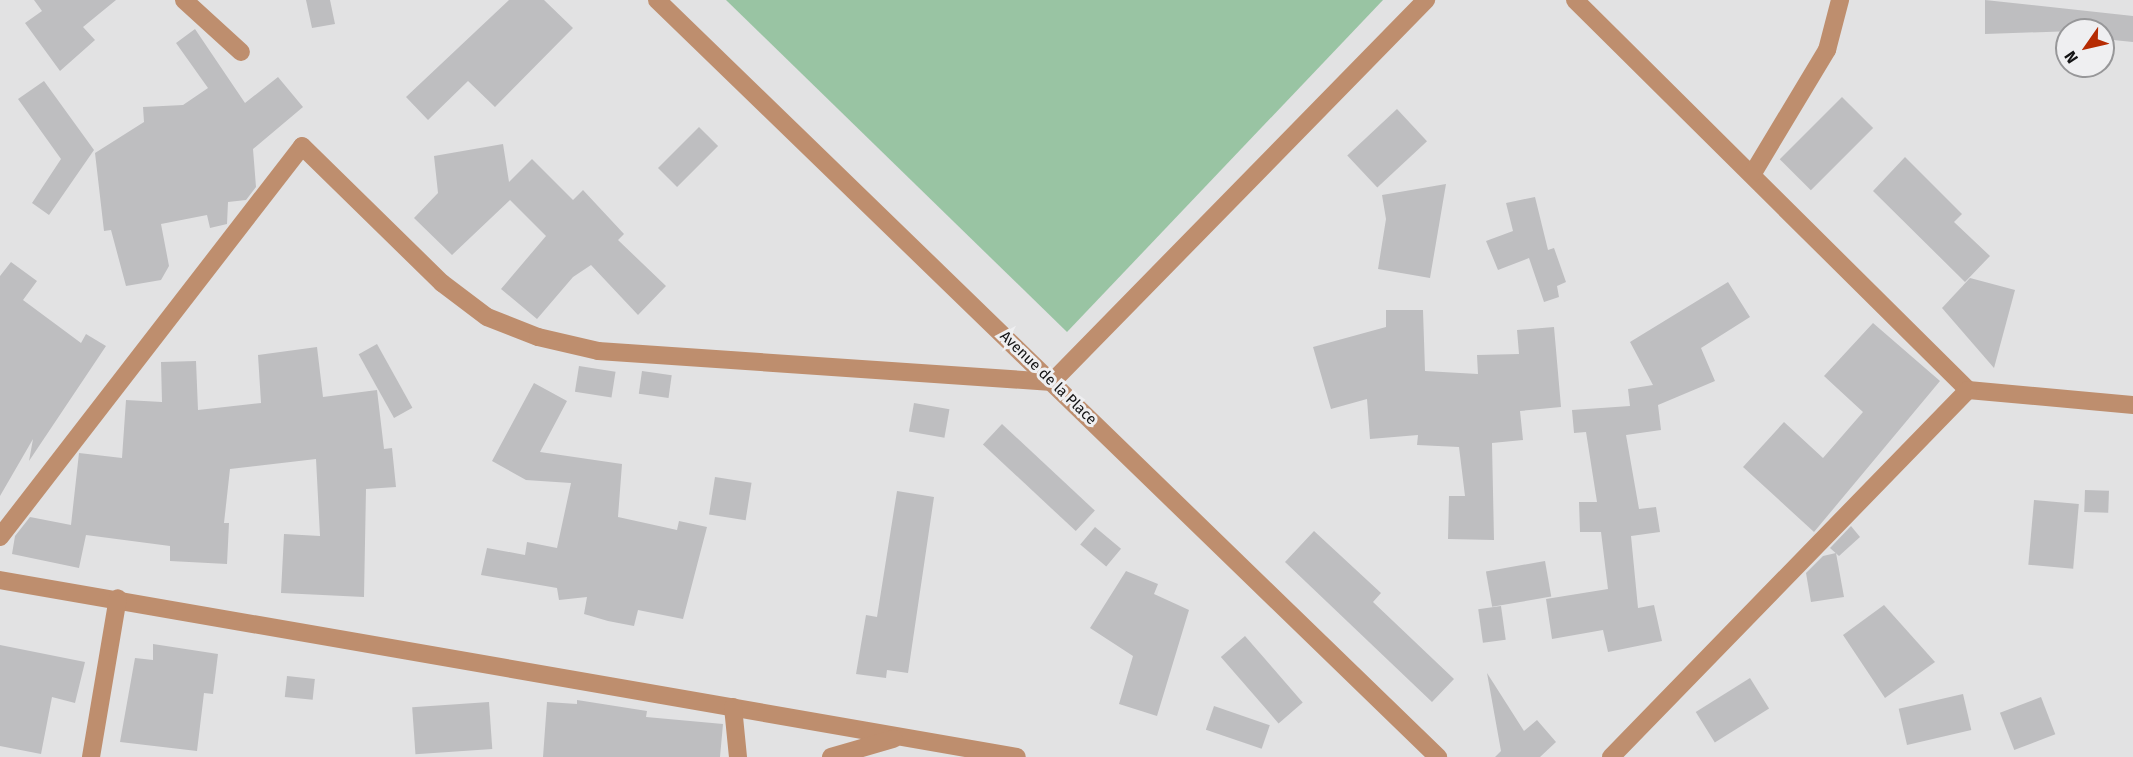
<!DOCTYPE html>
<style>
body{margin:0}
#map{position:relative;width:2133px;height:757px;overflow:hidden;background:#e2e2e3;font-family:"Fira Sans",sans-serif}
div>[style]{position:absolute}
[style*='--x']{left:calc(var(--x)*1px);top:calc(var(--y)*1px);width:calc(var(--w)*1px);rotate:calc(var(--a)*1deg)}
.green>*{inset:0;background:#99c4a3}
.building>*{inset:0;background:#bebec0;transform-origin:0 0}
.minor>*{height:18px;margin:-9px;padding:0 9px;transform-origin:9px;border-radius:9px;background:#be8e6e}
span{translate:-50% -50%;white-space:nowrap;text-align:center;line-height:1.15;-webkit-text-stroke:6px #efeff1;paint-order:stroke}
.street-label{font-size:15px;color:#131314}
.north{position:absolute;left:2055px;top:18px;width:60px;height:60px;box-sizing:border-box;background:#efeff1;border:2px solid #979799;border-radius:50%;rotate:236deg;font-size:16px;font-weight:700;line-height:24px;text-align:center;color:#131314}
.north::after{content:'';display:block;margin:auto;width:21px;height:27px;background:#b62b03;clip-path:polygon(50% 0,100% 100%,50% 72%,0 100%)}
</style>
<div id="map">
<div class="green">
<i style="clip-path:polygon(726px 0,1383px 0,1067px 332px)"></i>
</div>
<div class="building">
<i style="clip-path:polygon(34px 0,116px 0,83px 27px,95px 40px,60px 71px,25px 23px,42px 11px)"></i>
<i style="clip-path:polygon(306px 0,330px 0,335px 24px,312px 28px)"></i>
<i style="clip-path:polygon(509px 0,544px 0,573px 28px,495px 107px,468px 81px,428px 120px,406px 97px)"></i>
<i style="clip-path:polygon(1985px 0,2133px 16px,2133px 42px,2103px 39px,2103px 30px,1985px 34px)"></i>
<i style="clip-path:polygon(195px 29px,245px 103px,278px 77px,303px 107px,253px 149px,256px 187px,246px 200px,228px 202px,227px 224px,210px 228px,207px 215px,161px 224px,169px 266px,161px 280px,126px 286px,111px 230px,104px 231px,95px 153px,144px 122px,143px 107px,183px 105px,208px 88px,176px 43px)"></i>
<i style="clip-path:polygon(44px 81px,94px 150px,49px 215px,32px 203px,61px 159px,18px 99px)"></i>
<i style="left:1842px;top:97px;width:44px;height:88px;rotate:45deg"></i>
<i style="left:1397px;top:109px;width:44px;height:68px;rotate:47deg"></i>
<i style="left:699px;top:127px;width:27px;height:58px;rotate:45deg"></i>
<i style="clip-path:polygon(503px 144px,509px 182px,532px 159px,573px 200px,583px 190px,624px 234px,618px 240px,666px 286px,638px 315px,591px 265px,573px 277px,537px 319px,501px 289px,546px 236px,510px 200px,452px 255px,414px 218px,438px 193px,434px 156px)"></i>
<i style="clip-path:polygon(1905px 157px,1962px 214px,1954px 222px,1990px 256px,1965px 282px,1873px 191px)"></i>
<i style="clip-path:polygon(1446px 184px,1430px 278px,1378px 269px,1386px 219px,1382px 195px)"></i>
<i style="clip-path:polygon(1535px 197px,1548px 250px,1554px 248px,1566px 282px,1557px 286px,1559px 297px,1544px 302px,1529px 258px,1498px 270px,1486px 241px,1513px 231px,1506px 203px)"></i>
<i style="clip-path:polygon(11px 262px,37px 281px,23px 300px,81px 343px,86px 334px,106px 346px,29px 461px,33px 439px,0 496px,0 276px)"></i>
<i style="clip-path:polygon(1970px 278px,2015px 290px,1994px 368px,1942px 308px)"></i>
<i style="clip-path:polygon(1728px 282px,1750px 317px,1701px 348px,1715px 381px,1658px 405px,1661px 430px,1626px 435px,1639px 509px,1656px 507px,1660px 532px,1631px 536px,1638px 608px,1654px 605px,1662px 641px,1608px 652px,1603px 630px,1552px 639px,1546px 599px,1608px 589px,1601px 532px,1580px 532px,1579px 502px,1597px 502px,1586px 432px,1574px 433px,1572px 410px,1630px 406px,1628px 389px,1653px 385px,1630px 342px)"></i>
<i style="clip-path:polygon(1386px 310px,1423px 310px,1425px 371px,1478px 374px,1477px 355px,1519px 354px,1517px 330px,1554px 327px,1561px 407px,1520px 411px,1523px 440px,1492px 443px,1494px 540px,1448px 539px,1449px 496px,1465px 496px,1459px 447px,1417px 445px,1418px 435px,1370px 439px,1367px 399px,1331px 409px,1313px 347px,1386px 327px)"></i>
<i style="clip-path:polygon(1873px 323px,1940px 381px,1814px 532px,1743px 467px,1784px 422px,1823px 458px,1863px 412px,1824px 376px)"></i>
<i style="left:377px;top:344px;width:73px;height:21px;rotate:61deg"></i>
<i style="clip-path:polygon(317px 347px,323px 397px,377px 390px,384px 449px,392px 448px,396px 487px,366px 489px,364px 597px,281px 593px,284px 534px,320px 536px,316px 459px,230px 469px,224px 523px,229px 523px,227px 564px,170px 561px,170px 546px,86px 535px,79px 568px,12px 554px,15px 536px,30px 517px,71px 525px,79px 453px,122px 458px,126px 400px,162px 402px,161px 362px,196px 361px,198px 410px,261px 403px,258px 355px)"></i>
<i style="left:579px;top:366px;width:37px;height:26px;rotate:9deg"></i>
<i style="left:642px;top:371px;width:30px;height:23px;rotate:8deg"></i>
<i style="clip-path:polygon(534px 383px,567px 401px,540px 452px,622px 464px,618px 517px,677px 530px,679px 521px,707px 527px,683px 619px,638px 610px,634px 626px,608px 621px,584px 614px,587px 597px,559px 600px,557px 588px,481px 575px,487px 548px,525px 555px,527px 542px,557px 548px,571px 483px,526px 480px,492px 461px)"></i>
<i style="left:914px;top:403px;width:36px;height:29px;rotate:10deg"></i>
<i style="left:1002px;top:424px;width:127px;height:28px;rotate:43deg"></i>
<i style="left:715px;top:477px;width:37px;height:38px;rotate:9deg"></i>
<i style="left:2085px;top:490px;width:24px;height:22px;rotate:2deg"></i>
<i style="clip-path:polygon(897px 491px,934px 497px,908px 673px,887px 670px,886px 678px,856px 674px,866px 615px,877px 617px)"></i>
<i style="left:2034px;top:500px;width:45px;height:65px;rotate:5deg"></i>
<i style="clip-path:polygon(1851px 526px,1860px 537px,1839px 556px,1830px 548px)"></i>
<i style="left:1095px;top:527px;width:34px;height:23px;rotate:40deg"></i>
<i style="clip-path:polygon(1314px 531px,1381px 593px,1373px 602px,1454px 679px,1432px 702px,1285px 562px)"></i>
<i style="clip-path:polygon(1836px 553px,1844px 597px,1811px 602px,1806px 573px,1823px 556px)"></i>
<i style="left:1545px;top:561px;width:36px;height:60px;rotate:80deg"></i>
<i style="clip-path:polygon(1126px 571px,1158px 584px,1154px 594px,1189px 610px,1157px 716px,1119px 704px,1133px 656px,1090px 628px)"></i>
<i style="clip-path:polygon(1884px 605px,1935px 662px,1885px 698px,1843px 635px)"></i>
<i style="left:1501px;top:606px;width:34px;height:23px;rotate:82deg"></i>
<i style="left:1245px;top:636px;width:88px;height:32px;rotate:49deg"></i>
<i style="clip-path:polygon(153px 644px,218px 654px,213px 694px,204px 693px,197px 751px,120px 742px,135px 658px,153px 660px)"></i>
<i style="clip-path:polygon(0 645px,85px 662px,75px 703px,52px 697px,41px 754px,0 746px)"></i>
<i style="clip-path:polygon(1487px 673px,1524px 731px,1537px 720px,1556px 742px,1540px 757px,1495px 757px,1501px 751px)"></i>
<i style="left:287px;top:676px;width:28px;height:21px;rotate:6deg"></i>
<i style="left:1750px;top:678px;width:36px;height:64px;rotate:58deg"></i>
<i style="left:1963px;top:694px;width:37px;height:66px;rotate:77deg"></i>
<i style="left:2041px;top:697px;width:40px;height:44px;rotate:69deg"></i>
<i style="clip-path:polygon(577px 700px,647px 711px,646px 717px,723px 724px,720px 757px,543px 757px,547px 702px,577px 704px)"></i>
<i style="left:489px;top:702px;width:47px;height:77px;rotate:86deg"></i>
<i style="left:1214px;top:706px;width:59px;height:25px;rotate:19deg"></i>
</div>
<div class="minor">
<i style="--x:184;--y:0;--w:77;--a:42.4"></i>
<i style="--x:657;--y:0;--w:1088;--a:44.11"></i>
<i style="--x:1575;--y:0;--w:554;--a:44.78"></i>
<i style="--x:1968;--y:390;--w:166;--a:5.2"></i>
<i style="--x:1753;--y:173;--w:144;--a:-59"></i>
<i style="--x:1827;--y:50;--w:52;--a:-75.4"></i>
<i style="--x:0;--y:537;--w:494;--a:-52.3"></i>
<i style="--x:302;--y:146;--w:196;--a:44.4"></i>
<i style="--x:442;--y:283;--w:56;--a:37.1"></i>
<i style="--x:487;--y:317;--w:55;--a:21.4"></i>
<i style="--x:538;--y:337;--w:62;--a:13.1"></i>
<i style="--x:598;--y:351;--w:455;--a:3.9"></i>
<i style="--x:1052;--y:382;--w:535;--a:-45.61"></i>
<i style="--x:0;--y:580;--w:1032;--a:9.87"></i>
<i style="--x:733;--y:707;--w:50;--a:84.3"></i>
<i style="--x:91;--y:757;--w:161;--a:-80.4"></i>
<i style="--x:831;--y:757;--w:65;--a:-16.2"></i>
<i style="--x:1611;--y:757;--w:512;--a:-45.79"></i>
</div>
<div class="street-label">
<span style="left:1048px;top:378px;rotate:44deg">Avenue de la Place</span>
</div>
<div class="north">N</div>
</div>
